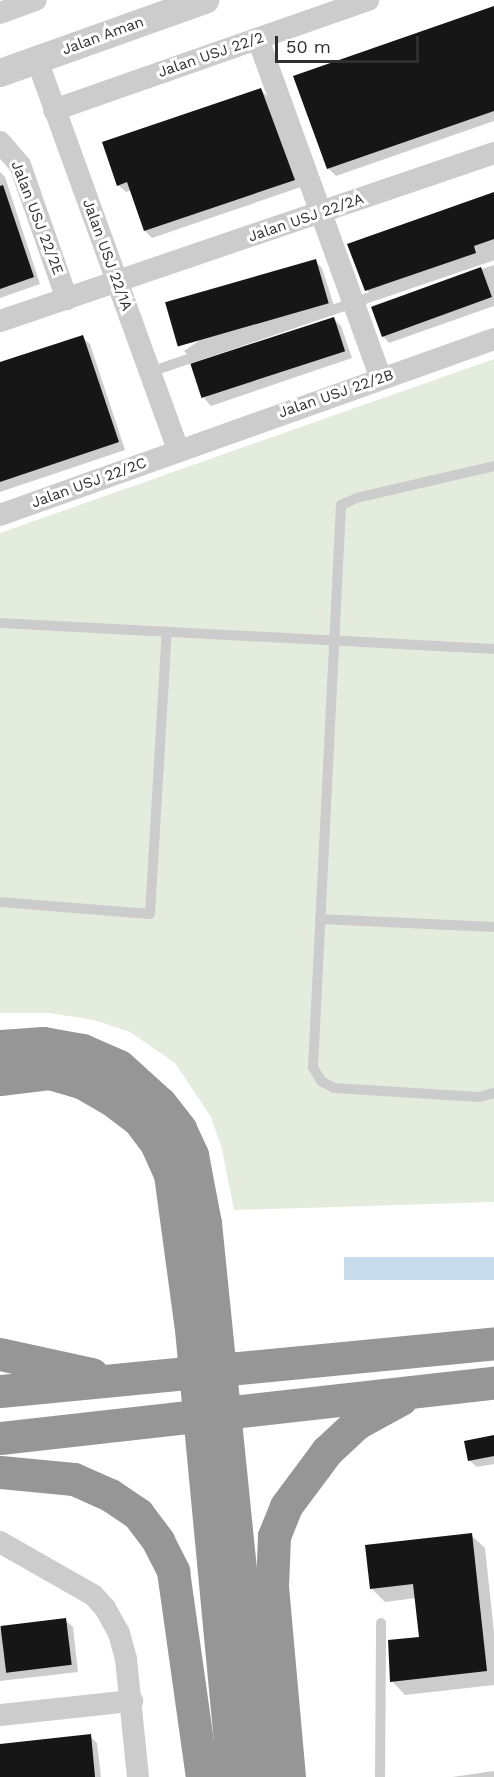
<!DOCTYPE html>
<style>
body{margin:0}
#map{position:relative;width:494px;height:1777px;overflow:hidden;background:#fff;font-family:"Work Sans",sans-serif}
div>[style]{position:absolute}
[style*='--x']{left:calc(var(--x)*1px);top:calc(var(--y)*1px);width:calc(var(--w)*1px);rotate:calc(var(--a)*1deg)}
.green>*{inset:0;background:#e4ecdd}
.water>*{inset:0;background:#c9dcec;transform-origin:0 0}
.shadow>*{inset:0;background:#0003}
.building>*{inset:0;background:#161616;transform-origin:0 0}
.service>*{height:10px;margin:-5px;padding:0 5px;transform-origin:5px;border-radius:5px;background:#ccc}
.minor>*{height:22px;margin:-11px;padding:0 11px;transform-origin:11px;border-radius:11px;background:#ccc}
.tertiary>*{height:28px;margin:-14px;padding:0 14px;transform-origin:14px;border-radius:14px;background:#ccc}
.motorway>*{height:33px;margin:-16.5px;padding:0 16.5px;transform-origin:16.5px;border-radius:16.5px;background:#969696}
span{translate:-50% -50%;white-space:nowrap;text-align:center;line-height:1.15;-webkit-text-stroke:6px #fff;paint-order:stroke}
.street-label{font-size:15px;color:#2f2f2f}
.scale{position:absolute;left:275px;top:36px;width:144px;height:27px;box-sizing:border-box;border:3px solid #2f2f2f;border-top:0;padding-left:8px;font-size:18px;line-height:21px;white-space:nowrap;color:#2f2f2f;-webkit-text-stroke:4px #fff;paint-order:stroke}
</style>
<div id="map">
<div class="green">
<i style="clip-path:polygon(494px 359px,494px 1202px,234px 1210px,222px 1149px,211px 1117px,175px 1063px,130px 1032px,94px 1020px,49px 1013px,0 1013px,0 533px)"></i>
</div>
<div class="water">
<i style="left:494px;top:1257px;width:23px;height:150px;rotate:90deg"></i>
</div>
<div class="shadow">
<i style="clip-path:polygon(494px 8px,494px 121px,336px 176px,328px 168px)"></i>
<i style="clip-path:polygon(261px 90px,268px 97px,301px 187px,152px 238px,145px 231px,132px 190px,126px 192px,118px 185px)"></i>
<i style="clip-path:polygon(0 172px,5px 177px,40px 284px,0 298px)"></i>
<i style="clip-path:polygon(494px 195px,494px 256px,374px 297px,367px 290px)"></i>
<i style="clip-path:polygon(315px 261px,322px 268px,335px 309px,191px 358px,184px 351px)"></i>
<i style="clip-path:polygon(494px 265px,494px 306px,389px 343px,382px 335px,372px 306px)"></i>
<i style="clip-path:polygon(334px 319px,341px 326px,352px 358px,211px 406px,204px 398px)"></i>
<i style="clip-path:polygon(82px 337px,90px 344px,125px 450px,0 492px,0 364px)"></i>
<i style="clip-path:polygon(494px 1437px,494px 1464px,477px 1467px,469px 1460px)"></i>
<i style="clip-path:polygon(471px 1535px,485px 1548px,494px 1632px,494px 1685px,405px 1695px,392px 1681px,421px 1638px,416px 1598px,385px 1602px,372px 1589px)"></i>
<i style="clip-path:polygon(65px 1620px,73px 1627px,78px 1672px,0 1681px,0 1628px)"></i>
<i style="clip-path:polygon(90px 1736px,97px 1743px,101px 1777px,0 1777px,0 1746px)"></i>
<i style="clip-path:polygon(494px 1771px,494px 1777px,452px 1777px)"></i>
</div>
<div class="building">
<i style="clip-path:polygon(494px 6px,494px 111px,327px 169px,293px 76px)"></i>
<i style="clip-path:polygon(261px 88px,295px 180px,144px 231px,127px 182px,117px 186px,102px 142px)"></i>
<i style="clip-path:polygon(3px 185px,34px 277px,0 289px,0 186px)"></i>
<i style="clip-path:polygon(494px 192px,494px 239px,474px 246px,476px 253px,365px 291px,347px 244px)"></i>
<i style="left:316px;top:259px;width:46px;height:157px;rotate:74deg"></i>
<i style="left:481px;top:267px;width:32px;height:117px;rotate:70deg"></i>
<i style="left:334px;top:317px;width:36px;height:151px;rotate:72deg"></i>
<i style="clip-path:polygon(83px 335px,119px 442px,0 482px,0 362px)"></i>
<i style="clip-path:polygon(494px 1435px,494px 1456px,468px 1461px,464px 1441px)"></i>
<i style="clip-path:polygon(472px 1533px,487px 1671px,390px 1682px,388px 1640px,419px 1637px,413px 1584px,370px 1589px,365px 1545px)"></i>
<i style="left:66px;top:1618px;width:47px;height:66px;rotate:83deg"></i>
<i style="clip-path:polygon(91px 1734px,95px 1777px,0 1777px,0 1744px)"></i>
</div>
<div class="service">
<i style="--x:150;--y:372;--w:363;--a:-18.8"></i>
<i style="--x:494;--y:466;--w:141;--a:166.9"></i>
<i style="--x:357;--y:498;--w:17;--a:156"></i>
<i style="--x:341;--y:505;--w:563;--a:92.85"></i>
<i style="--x:313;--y:1067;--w:16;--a:60"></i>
<i style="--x:321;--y:1081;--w:15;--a:28"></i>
<i style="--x:334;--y:1088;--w:145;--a:3.6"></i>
<i style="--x:479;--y:1097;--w:16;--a:-15"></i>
<i style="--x:0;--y:623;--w:495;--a:3"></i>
<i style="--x:0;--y:902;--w:150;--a:4.6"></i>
<i style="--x:150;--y:914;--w:283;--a:-86.6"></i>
<i style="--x:320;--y:919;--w:174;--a:2.6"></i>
<i style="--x:380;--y:1777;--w:154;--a:-89.6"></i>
</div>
<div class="minor">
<i style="--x:0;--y:13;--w:38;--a:-20"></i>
<i style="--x:258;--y:39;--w:361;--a:70.1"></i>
<i style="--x:37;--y:60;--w:415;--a:70.1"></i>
<i style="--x:54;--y:110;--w:333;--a:-19.3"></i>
<i style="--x:0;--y:142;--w:30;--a:49"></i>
<i style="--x:20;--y:165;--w:142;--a:70.7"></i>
<i style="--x:0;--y:321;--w:522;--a:-18.78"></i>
<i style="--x:0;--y:515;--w:524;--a:-19.61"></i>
<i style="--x:0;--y:1542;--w:107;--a:29.7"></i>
<i style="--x:93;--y:1595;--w:18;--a:47"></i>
<i style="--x:105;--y:1608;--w:29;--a:61"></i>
<i style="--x:119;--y:1633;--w:27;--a:75"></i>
<i style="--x:126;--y:1659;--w:119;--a:84.2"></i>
<i style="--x:0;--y:1715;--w:133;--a:-6.1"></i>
</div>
<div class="tertiary">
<i style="--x:0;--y:73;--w:218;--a:-19.6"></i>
</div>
<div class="motorway">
<i style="--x:0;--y:1046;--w:43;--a:-4"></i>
<i style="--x:43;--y:1043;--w:40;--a:10"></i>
<i style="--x:82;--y:1050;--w:40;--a:23.4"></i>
<i style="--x:119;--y:1066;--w:55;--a:42.1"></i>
<i style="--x:160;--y:1103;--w:33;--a:52"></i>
<i style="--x:180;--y:1129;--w:29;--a:65"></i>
<i style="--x:192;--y:1155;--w:69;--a:79.2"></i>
<i style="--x:205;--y:1223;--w:557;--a:84.23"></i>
<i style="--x:0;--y:1079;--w:49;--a:-7"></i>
<i style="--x:49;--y:1073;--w:33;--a:16"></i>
<i style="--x:81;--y:1082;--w:34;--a:30"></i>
<i style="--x:111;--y:1099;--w:34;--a:37"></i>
<i style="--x:138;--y:1119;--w:30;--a:53"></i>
<i style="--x:156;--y:1143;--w:34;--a:66"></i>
<i style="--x:170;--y:1174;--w:156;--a:82.3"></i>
<i style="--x:191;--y:1329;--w:450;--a:84.6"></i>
<i style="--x:0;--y:1354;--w:94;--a:12.3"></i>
<i style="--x:0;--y:1391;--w:496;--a:-5.5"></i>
<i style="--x:0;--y:1438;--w:497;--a:-6.4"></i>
<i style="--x:0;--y:1472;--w:74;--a:5.4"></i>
<i style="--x:74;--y:1479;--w:39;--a:24"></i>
<i style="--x:110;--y:1495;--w:34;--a:34"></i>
<i style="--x:138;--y:1514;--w:34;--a:53"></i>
<i style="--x:158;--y:1541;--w:34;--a:63"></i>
<i style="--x:173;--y:1571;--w:208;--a:82"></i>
<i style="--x:289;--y:1777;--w:192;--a:-95.1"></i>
<i style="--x:272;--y:1586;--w:50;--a:-87.7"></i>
<i style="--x:274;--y:1536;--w:32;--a:-68"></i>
<i style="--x:286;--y:1506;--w:69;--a:-53.3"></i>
<i style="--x:327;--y:1451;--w:41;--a:-43"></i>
<i style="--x:357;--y:1423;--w:50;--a:-28.6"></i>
</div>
<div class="street-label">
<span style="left:103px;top:36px;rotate:-20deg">Jalan Aman</span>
<span style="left:211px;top:55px;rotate:-19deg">Jalan USJ 22/2</span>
<span style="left:37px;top:218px;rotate:69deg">Jalan USJ 22/2E</span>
<span style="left:306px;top:218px;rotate:-19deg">Jalan USJ 22/2A</span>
<span style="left:107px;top:255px;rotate:70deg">Jalan USJ 22/1A</span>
<span style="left:336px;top:394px;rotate:-19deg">Jalan USJ 22/2B</span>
<span style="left:89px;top:483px;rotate:-20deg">Jalan USJ 22/2C</span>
</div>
<div class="scale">50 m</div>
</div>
